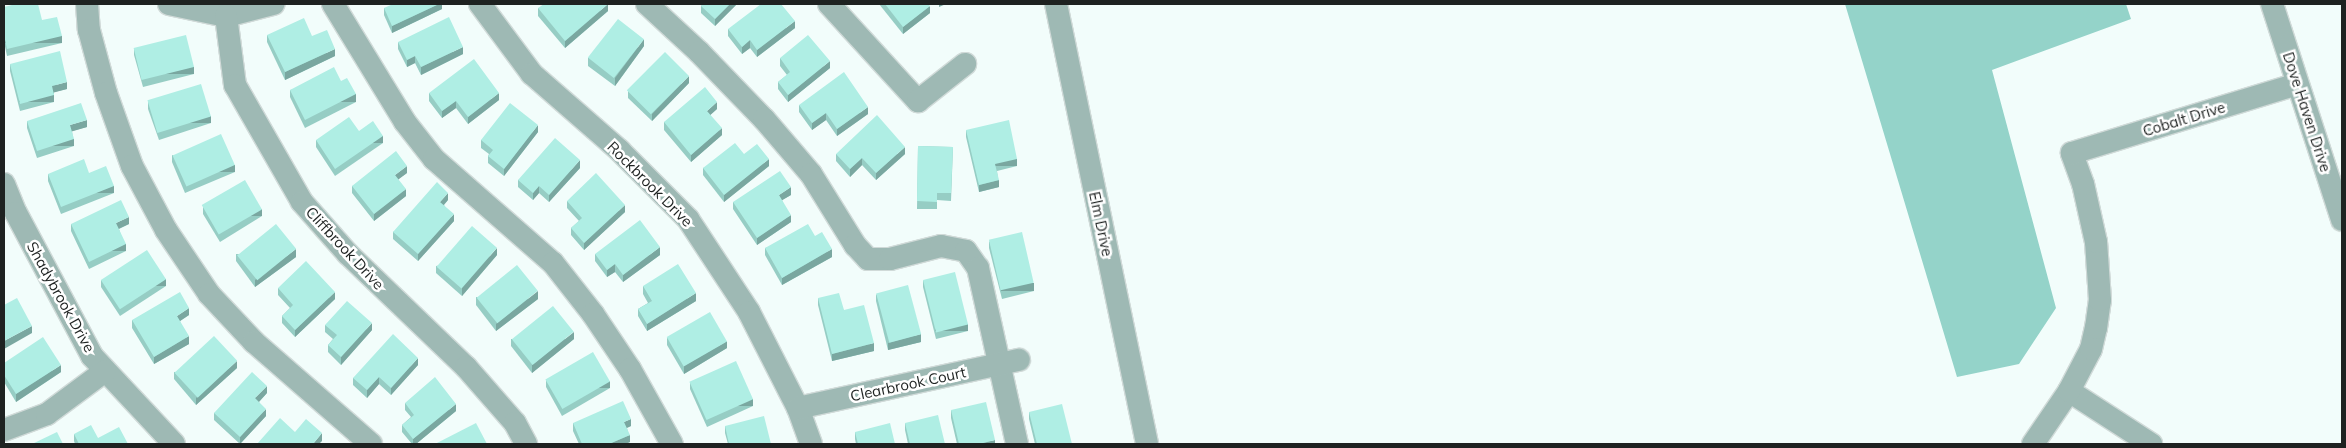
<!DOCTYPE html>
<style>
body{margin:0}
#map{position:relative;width:2346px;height:448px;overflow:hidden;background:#f2fdfb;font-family:Mulish,sans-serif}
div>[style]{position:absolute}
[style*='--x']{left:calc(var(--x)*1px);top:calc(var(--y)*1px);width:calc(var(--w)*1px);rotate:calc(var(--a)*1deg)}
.forest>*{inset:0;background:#94d3c9}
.roads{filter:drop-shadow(1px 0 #d0dad8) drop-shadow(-1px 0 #d0dad8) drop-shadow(0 1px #d0dad8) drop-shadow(0 -1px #d0dad8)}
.minor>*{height:22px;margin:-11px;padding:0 11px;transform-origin:11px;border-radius:11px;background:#9eb9b4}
.wall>*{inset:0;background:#96cdc4}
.shaded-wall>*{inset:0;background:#7aa7a0;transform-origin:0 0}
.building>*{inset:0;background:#afeee4;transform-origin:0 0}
span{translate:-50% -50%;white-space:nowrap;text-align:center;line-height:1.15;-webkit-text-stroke:5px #fff;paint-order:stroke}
.street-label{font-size:15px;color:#1e2221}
.frame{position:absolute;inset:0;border:5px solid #1e2221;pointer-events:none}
</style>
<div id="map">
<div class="forest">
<i style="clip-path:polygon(1845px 4px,2126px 4px,2131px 19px,1992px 70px,2056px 308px,2019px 364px,1957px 377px)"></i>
</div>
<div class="roads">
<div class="minor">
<i style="--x:87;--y:4;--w:26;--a:86"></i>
<i style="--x:89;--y:30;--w:65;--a:74.9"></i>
<i style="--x:106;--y:93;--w:77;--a:70.4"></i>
<i style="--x:132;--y:166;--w:72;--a:62"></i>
<i style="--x:166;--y:230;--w:77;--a:56.1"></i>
<i style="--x:209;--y:294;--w:66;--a:46.8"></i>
<i style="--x:254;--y:342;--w:155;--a:41.1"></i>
<i style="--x:169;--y:4;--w:58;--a:11.9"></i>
<i style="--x:226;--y:16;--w:49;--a:-14.3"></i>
<i style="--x:333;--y:4;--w:138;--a:58.6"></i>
<i style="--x:405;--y:122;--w:47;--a:51.9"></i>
<i style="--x:434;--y:159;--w:158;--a:41.2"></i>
<i style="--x:553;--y:263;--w:65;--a:51.9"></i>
<i style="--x:593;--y:314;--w:66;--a:56.1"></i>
<i style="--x:630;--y:369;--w:86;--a:60.8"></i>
<i style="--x:480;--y:4;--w:87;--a:53.4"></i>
<i style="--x:532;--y:74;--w:116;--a:41.1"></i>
<i style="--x:619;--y:150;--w:98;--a:45"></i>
<i style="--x:688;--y:219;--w:111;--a:56.7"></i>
<i style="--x:749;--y:312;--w:108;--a:63"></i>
<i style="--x:798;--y:408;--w:38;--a:70"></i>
<i style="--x:647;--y:4;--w:71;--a:42.7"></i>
<i style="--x:699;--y:52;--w:93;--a:45.9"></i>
<i style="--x:764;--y:119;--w:72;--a:49.5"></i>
<i style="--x:811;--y:174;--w:84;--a:58.2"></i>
<i style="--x:855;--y:245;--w:19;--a:47"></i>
<i style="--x:868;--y:259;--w:22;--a:0"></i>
<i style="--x:890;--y:259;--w:53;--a:-14.3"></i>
<i style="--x:941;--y:246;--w:25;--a:11"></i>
<i style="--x:966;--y:251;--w:21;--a:55"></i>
<i style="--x:978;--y:268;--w:180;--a:77.5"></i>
<i style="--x:829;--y:4;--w:132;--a:47.5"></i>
<i style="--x:918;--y:101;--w:60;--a:-38.2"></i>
<i style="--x:1056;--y:4;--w:449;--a:78.3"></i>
<i style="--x:2272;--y:4;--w:227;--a:72"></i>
<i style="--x:226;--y:16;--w:70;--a:82.6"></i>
<i style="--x:235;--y:85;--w:135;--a:60.2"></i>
<i style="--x:302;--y:202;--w:69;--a:48.5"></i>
<i style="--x:348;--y:254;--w:163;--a:43.8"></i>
<i style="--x:466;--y:367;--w:74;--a:48.8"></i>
<i style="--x:515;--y:423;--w:24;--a:62"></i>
<i style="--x:4;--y:184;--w:31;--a:68"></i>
<i style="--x:16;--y:213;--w:162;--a:62"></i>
<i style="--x:92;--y:356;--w:120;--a:47"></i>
<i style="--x:2069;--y:391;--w:98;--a:32.9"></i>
<i style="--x:798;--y:408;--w:226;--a:-12.3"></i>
<i style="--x:4;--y:430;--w:46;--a:-20.4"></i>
<i style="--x:47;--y:414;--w:72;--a:-36.6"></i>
<i style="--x:2033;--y:444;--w:64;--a:-55.8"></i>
<i style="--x:2069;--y:391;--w:47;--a:-62.4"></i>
<i style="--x:2091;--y:349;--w:22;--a:-77"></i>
<i style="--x:2096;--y:328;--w:28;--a:-82"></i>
<i style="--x:2100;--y:300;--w:58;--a:-93.9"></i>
<i style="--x:2096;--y:242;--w:59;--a:-102.6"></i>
<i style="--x:2083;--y:184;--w:33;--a:-110"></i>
<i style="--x:2072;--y:153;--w:235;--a:-17"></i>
</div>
</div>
<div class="wall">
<i style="clip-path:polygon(442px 4px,442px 9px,392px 33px,384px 15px,384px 8px)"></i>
<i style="clip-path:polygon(703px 4px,737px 4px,715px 26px,701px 13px,701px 6px)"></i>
<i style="clip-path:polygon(879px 4px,928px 4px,930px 13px,903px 34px)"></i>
<i style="clip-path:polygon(4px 7px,42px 20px,62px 43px,7px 56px,4px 42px)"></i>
<i style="clip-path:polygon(538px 8px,608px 11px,565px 48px,538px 16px)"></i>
<i style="clip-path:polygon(795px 28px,757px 57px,750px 48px,742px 54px,728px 36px,728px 29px)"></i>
<i style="clip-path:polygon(267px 35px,335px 56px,285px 80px,267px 42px)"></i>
<i style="clip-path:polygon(398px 42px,463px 54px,421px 75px,415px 63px,407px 67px,398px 49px)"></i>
<i style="clip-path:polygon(644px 46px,615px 86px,588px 66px,588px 58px)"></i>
<i style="clip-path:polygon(134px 48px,194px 74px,143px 87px,134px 55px)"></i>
<i style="clip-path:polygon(780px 58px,830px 68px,788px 102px,778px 89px,778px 82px,787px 75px,780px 66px)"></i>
<i style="clip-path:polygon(10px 64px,67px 89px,54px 92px,54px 102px,20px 111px,10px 71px)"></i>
<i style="clip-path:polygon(341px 81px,356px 102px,305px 128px,290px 97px,290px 90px)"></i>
<i style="clip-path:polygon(689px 83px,652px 121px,628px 98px,628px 91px)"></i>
<i style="clip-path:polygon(429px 93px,499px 100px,468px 124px,456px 108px,442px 118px,429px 101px)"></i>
<i style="clip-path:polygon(148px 101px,211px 123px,159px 140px,148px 109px)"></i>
<i style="clip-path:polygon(799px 105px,868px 114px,837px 136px,826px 120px,812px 130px,799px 112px)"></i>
<i style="clip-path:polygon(717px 109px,710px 115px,722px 135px,691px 162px,664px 130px,664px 122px)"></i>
<i style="clip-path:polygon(27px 121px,87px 127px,72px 131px,74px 146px,37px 158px,27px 128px)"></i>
<i style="clip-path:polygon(966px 130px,1017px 166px,997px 171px,999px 187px,979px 192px,966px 137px)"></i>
<i style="clip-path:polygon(538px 132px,504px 176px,488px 163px,488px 156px,489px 154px,481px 148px,481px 140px)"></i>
<i style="clip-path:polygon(316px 140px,383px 143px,335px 176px,316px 147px)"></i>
<i style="clip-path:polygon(918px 146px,953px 147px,951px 201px,937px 200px,937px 209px,917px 209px)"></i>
<i style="clip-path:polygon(744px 154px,769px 166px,724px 202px,703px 175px,703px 168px)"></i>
<i style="clip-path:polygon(836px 154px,905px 154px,876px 180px,862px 165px,850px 177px,836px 161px)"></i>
<i style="clip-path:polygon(172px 155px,235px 172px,185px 193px,172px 162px)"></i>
<i style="clip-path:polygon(580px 168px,549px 202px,539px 193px,533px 200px,518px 187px,518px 180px)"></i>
<i style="clip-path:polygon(89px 173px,114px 193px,61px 214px,48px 181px,48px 174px)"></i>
<i style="clip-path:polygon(407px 173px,398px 179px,406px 196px,374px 221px,352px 193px,352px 186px)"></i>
<i style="clip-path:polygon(791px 195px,782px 200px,791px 222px,757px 245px,733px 209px,733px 202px)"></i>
<i style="clip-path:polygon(448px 200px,444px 205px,454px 221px,418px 261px,393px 239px,393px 232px)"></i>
<i style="clip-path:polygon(567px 201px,625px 212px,584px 250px,571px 235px,571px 228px,579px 221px,567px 208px)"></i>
<i style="clip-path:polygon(203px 207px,262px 216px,220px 242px,203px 214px)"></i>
<i style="clip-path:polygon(71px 224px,129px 224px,119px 229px,126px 251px,89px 269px,71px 231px)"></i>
<i style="clip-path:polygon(815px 236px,832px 257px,782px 285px,765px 255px,765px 248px)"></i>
<i style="clip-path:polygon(989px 241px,1034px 291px,1002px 299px,989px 248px)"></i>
<i style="clip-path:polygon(236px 254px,296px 257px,255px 287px,236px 261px)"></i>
<i style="clip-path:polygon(595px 254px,660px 255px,623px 282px,615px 272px,607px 277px,595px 261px)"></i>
<i style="clip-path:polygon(497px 255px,462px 296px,436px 273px,436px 266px)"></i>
<i style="clip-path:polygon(101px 280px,166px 286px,120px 316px,101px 287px)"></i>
<i style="clip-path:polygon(923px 280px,968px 331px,936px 339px,923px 287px)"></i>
<i style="clip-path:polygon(643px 286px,696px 301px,647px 331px,638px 316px,638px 309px,648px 303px,643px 294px)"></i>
<i style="clip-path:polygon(278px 288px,335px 299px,295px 337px,282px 323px,282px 316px,290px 308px,278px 295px)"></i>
<i style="clip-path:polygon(876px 294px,921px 342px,888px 350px,876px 301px)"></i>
<i style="clip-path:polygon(476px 297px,538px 299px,496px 331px,476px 305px)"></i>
<i style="clip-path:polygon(818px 298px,844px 310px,874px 351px,832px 361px,818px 305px)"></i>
<i style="clip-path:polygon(189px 315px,180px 321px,189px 344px,154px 364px,132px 328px,132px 320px)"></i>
<i style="clip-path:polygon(325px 325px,372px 330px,341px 365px,328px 352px,328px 345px,333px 339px,325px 332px)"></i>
<i style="clip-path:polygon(667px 338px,727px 348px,684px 374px,667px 345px)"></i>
<i style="clip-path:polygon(511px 339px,574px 339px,532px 373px,511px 346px)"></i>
<i style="clip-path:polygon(4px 363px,61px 372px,16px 402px,4px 382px)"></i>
<i style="clip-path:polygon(418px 365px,391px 395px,379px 384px,367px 398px,353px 385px,353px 378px)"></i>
<i style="clip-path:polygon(237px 368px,196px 405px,174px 379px,174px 372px)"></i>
<i style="clip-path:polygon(546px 380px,610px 388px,562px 416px,546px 387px)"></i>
<i style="clip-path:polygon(690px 382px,753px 406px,707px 427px,690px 389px)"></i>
<i style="clip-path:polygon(267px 393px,259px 402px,266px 416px,240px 444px,214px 420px,214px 413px)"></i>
<i style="clip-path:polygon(405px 403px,456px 411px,416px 444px,412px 444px,402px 432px,402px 425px,411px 417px,405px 410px)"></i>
<i style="clip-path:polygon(951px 410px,995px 444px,957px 444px,951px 418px)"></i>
<i style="clip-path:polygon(1029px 412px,1072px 444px,1035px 444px,1029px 419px)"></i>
<i style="clip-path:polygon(573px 423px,631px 426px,627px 428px,630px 442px,625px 444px,579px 444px,573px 431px)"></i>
<i style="clip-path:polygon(905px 423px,945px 444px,908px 444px,905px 430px)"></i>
<i style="clip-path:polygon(725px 426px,771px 444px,728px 444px,725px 433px)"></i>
<i style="clip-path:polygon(855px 432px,895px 444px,856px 444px,855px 439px)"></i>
<i style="clip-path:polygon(74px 434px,98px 438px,128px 444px,75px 444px,74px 441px)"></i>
</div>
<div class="shaded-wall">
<i style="clip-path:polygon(439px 4px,442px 4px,442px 9px,392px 33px,392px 26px)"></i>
<i style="clip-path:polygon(608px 4px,608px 11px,565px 48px,565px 41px)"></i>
<i style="clip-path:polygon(730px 4px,737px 4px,715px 26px,715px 19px)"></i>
<i style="clip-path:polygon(939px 4px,946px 4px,939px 7px)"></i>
<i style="clip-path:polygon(930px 6px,930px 13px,903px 34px,903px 27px)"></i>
<i style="clip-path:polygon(795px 21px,795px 28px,757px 57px,757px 50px)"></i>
<i style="left:62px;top:36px;width:7px;height:57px;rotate:90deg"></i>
<i style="clip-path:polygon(644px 39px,644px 46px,615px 86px,615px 78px)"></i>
<i style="clip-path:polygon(750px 40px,750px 48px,742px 54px,742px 47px)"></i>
<i style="clip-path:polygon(463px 47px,463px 54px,421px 75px,421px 67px)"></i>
<i style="clip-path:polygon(335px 49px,335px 56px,285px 80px,285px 72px)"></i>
<i style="clip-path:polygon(415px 56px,415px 63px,407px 67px,407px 60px)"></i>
<i style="clip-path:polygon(830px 61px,830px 68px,788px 102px,788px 95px)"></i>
<i style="left:194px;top:67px;width:7px;height:53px;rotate:90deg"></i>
<i style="clip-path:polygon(689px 76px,689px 83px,652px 121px,652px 114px)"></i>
<i style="clip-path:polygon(67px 82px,67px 89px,52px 93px,52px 86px)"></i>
<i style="clip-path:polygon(499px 93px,499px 100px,468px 124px,468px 117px)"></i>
<i style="left:356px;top:94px;width:8px;height:57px;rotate:90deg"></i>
<i style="left:54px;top:95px;width:7px;height:35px;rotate:90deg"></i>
<i style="clip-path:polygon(456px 101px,456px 108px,442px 118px,442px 111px)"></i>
<i style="clip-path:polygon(717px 102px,717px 109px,707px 118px,707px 111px)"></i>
<i style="clip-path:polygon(868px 107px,868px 114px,837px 136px,837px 129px)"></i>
<i style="clip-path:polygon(826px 113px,826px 120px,812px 130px,812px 123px)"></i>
<i style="left:211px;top:116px;width:7px;height:55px;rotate:90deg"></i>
<i style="clip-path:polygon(87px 120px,87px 127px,70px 132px,70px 125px)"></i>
<i style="clip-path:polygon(538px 125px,538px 132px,504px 176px,504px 169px)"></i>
<i style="clip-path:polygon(722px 128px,722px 135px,691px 162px,691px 155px)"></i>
<i style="left:383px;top:136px;width:7px;height:58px;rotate:90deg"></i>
<i style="left:74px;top:139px;width:7px;height:39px;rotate:90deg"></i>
<i style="clip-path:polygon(905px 147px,905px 154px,876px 180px,876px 173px)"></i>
<i style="clip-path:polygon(862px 158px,862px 165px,850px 177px,850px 169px)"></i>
<i style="clip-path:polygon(769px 159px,769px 166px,724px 202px,724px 195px)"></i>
<i style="left:1017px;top:159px;width:7px;height:23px;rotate:90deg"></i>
<i style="clip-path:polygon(580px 160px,580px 168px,549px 202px,549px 195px)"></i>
<i style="left:235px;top:165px;width:7px;height:54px;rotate:90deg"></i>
<i style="clip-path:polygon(407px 166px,407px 173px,395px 182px,395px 175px)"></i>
<i style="clip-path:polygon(999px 180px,999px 187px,979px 192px,979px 185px)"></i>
<i style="left:114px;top:186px;width:7px;height:57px;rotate:90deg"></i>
<i style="clip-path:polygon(539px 186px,539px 193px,533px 200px,533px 193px)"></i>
<i style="clip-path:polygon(791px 187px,791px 195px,779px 202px,779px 195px)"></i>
<i style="clip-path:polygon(406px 189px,406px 196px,374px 221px,374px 214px)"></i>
<i style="clip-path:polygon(448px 193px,448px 200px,440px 209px,440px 202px)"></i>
<i style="clip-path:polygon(625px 205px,625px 212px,584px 250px,584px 243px)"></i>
<i style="left:262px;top:209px;width:7px;height:49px;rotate:90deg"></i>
<i style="clip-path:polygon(454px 214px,454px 221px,418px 261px,418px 254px)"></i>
<i style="clip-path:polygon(791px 215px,791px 222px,757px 245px,757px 238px)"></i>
<i style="clip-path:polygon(129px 217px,129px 224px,116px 230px,116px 223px)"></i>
<i style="left:126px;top:244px;width:7px;height:41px;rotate:90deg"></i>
<i style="clip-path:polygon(660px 247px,660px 255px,623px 282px,623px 275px)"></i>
<i style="clip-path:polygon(497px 248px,497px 255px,462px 296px,462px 288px)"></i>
<i style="clip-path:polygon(296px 249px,296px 257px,255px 287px,255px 280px)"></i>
<i style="clip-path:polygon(832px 249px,832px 257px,782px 285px,782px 278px)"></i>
<i style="clip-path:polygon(615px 264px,615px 272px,607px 277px,607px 270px)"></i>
<i style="left:166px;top:279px;width:7px;height:55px;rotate:90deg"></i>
<i style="left:1034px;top:283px;width:8px;height:33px;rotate:90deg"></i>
<i style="clip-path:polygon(538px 291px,538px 299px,496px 331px,496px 324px)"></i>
<i style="clip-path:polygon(335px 292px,335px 299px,295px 337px,295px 330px)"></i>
<i style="clip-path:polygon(696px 293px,696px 301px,647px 331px,647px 324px)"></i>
<i style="clip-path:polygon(189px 308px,189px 315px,177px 323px,177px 316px)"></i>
<i style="clip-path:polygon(372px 323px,372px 330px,341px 365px,341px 357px)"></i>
<i style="left:968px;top:324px;width:7px;height:33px;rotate:90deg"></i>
<i style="clip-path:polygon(32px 326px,32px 333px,4px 349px,4px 341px)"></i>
<i style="clip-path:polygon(574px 332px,574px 339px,532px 373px,532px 365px)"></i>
<i style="clip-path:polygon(921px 334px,921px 342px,888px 350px,888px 343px)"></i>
<i style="clip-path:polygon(189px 336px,189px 344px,154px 364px,154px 357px)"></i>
<i style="clip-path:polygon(727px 341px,727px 348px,684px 374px,684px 366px)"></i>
<i style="clip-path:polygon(874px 343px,874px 351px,832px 361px,832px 354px)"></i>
<i style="clip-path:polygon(418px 358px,418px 365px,391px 395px,391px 388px)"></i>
<i style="clip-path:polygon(237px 361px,237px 368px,196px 405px,196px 398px)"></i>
<i style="clip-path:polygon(61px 365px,61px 372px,16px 402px,16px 394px)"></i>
<i style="clip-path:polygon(379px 377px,379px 384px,367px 398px,367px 390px)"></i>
<i style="left:610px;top:381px;width:7px;height:56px;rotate:90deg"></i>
<i style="clip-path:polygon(267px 386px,267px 393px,255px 406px,255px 398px)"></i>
<i style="left:753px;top:399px;width:7px;height:51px;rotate:90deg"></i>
<i style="clip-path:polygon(456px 404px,456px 411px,416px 444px,413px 444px,413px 439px)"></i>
<i style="clip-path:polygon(266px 409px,266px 416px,240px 444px,240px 437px)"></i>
<i style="clip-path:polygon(631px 419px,631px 426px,624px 429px,624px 422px)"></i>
<i style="clip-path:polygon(322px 433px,322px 441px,319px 444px,313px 444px)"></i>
<i style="clip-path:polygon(630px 435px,630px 442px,625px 444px,609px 444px)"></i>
<i style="clip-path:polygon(995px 440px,995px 444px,979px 444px)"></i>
</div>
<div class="building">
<i style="clip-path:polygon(16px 4px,38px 4px,42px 20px,57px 17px,62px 36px,7px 49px,4px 35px,4px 7px)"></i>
<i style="clip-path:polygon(393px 4px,439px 4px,392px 26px,384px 8px)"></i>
<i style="clip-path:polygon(544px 4px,608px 4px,565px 41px,538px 8px)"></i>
<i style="clip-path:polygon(703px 4px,730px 4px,715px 19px,701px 6px)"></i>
<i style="clip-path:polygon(761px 4px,781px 4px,795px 21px,757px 50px,750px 40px,742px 47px,728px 29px)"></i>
<i style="clip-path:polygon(885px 4px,928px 4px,930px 6px,903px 27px)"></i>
<i style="clip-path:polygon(449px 17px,463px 47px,421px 67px,415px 56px,407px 60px,398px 42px)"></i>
<i style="clip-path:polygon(304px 18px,312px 36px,327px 30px,335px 49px,285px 72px,267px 35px)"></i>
<i style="left:618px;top:19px;width:33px;height:49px;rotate:38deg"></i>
<i style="left:186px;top:35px;width:33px;height:54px;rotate:76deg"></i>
<i style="clip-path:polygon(808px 35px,830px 61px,788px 95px,778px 82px,790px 72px,780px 58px)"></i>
<i style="clip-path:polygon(60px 51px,67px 82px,52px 86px,54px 95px,20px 104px,10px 64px)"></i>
<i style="left:665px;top:52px;width:34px;height:54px;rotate:45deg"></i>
<i style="clip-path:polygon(474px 59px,499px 93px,468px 117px,456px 101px,442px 111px,429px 93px)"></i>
<i style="clip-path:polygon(334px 67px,341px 81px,347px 78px,356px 94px,305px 120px,290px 90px)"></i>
<i style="clip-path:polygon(844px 72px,868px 107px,837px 129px,826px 113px,812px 123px,799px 105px)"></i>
<i style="left:201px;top:84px;width:34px;height:56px;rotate:73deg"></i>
<i style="clip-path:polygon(705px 87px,717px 102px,707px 111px,722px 128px,691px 155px,664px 122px)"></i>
<i style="clip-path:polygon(81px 103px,87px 120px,70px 125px,74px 139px,37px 151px,27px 121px)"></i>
<i style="clip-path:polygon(510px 103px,538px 125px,504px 169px,488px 156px,493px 150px,481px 140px)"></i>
<i style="clip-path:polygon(877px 115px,905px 147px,876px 173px,862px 158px,850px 169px,836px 154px)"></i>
<i style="clip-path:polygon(349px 117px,359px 131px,373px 121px,383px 136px,335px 169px,316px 140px)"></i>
<i style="clip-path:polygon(1009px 120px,1017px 159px,995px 164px,999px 180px,979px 185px,966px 130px)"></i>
<i style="left:221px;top:134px;width:34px;height:53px;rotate:66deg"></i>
<i style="clip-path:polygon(555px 138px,580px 160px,549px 195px,539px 186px,533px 193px,518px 180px)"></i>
<i style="clip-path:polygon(735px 143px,744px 154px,757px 144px,769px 159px,724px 195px,703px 168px)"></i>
<i style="clip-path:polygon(918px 146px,953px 147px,951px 193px,937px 193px,937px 202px,917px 201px)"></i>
<i style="clip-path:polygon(396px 151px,407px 166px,395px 175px,406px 189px,374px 214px,352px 186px)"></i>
<i style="clip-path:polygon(84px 159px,89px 173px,106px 166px,114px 186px,61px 207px,48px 174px)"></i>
<i style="clip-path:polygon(780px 171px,791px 187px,779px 195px,791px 215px,757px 238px,733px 202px)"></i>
<i style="clip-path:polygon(596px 173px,625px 205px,584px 243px,571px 228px,582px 218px,567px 201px)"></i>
<i style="left:245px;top:180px;width:34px;height:50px;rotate:60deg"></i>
<i style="clip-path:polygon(437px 182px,448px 193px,440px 202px,454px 214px,418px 254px,393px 232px)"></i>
<i style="clip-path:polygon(121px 200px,129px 217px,116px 223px,126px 244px,89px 262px,71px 224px)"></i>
<i style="clip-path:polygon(640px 220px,660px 247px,623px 275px,615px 264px,607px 270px,595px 254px)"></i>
<i style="left:276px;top:224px;width:32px;height:50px;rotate:51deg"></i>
<i style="clip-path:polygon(808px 224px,815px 236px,822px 232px,832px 249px,782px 278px,765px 248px)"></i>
<i style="left:472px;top:226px;width:33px;height:54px;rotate:41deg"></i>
<i style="left:1022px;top:232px;width:52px;height:34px;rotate:77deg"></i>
<i style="left:147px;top:250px;width:35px;height:55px;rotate:57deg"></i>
<i style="clip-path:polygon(306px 261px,335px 292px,295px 330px,282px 316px,293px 305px,278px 288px)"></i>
<i style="clip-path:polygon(678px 264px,696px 293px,647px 324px,638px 309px,652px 301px,643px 286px)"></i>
<i style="left:517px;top:265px;width:33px;height:52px;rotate:51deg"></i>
<i style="left:955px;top:272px;width:54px;height:33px;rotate:76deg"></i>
<i style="left:908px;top:285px;width:51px;height:33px;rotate:75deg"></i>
<i style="clip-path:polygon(180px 292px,189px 308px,177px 316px,189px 336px,154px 357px,132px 320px)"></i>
<i style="clip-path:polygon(839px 293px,844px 310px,864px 305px,874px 343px,832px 354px,818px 298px)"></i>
<i style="clip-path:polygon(17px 298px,32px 326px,4px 341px,4px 305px)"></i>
<i style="clip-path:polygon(347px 301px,372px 323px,341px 357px,328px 345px,337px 335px,325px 325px)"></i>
<i style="left:553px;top:306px;width:33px;height:53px;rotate:51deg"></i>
<i style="left:710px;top:312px;width:34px;height:50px;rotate:60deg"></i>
<i style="clip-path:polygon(393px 334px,418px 358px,391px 388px,379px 377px,367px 390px,353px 378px)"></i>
<i style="left:214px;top:336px;width:34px;height:54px;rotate:47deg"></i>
<i style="clip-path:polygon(43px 337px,61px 365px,16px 394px,4px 375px,4px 363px)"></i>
<i style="left:593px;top:352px;width:34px;height:55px;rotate:60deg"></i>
<i style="left:736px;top:361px;width:42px;height:51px;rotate:66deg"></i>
<i style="clip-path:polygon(252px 372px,267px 386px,255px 398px,266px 409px,240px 437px,214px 413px)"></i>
<i style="clip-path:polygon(435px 377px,456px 404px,413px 439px,402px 425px,414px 415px,405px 403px)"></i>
<i style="clip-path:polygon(623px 401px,631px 419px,624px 422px,630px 435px,609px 444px,582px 444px,573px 423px)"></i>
<i style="clip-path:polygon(986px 402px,995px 440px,979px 444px,959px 444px,951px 410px)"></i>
<i style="clip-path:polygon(1062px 404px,1072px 444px,1037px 444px,1029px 412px)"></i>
<i style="clip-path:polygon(938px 415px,945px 444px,910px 444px,905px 423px)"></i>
<i style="clip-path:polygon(764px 416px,771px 444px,729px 444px,725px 426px)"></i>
<i style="clip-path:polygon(280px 418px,295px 432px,306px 419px,322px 433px,313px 444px,257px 444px)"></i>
<i style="clip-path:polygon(476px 423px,487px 444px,435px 444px)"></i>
<i style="clip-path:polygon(890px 423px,895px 444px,858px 444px,855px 432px)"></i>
<i style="clip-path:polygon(91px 425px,98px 438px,119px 427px,128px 444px,79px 444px,74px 434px)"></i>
<i style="clip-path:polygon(57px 432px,63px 444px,32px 444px)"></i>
</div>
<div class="street-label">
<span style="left:2307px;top:112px;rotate:72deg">Dove Haven Drive</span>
<span style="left:2184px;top:119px;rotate:-17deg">Cobalt Drive</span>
<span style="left:650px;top:184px;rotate:45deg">Rockbrook Drive</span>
<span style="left:1101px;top:224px;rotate:78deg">Elm Drive</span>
<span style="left:345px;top:248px;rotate:47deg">Cliffbrook Drive</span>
<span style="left:61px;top:297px;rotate:61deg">Shadybrook Drive</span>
<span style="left:908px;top:384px;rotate:-12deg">Clearbrook Court</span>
</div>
<div class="frame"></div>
</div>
